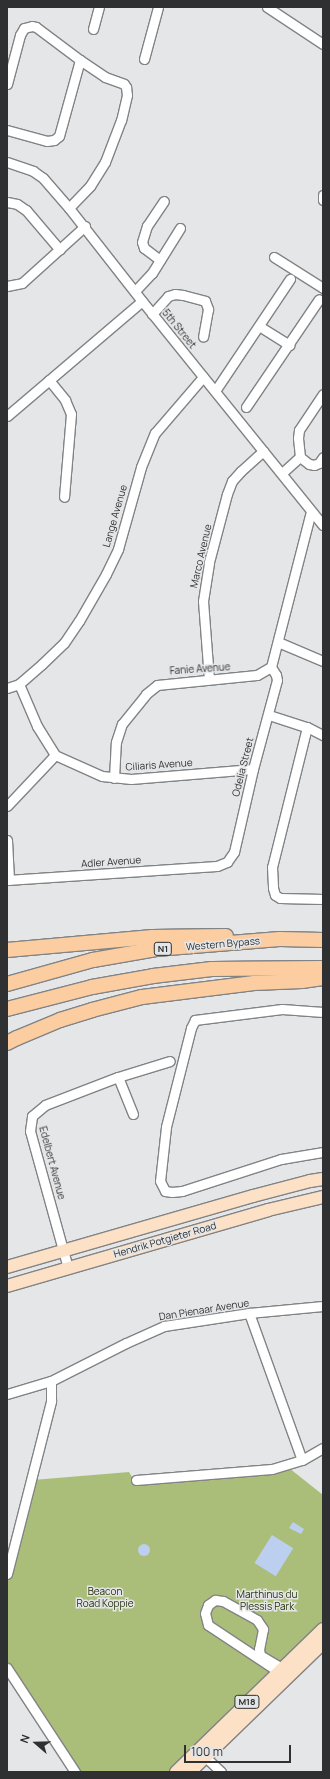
<!DOCTYPE html>
<style>
body{margin:0}
#map{position:relative;width:330px;height:1779px;overflow:hidden;background:#e4e6e8;font-family:Manrope,sans-serif}
div>[style]{position:absolute}
[style*='--x']{left:calc(var(--x)*1px);top:calc(var(--y)*1px);width:calc(var(--w)*1px);rotate:calc(var(--a)*1deg)}
.green>*{inset:0;background:#aabe7a}
.water>*{inset:0;background:#bdcfef;transform-origin:0 0}
.round{border-radius:50%}
.roads{filter:drop-shadow(1px 0 #818385) drop-shadow(-1px 0 #818385) drop-shadow(0 1px #818385) drop-shadow(0 -1px #818385)}
.minor>*{height:9px;margin:-4.5px;padding:0 4.5px;transform-origin:4.5px;border-radius:4.5px;background:#fff}
.major>*{height:12px;margin:-6px;padding:0 6px;transform-origin:6px;border-radius:6px;background:#fde1c6}
.highway>*{height:14px;margin:-7px;padding:0 7px;transform-origin:7px;border-radius:7px;background:#fbcda0}
span{translate:-50% -50%;white-space:nowrap;text-align:center;line-height:1.15;-webkit-text-stroke:3px #e4e6e8;paint-order:stroke}
.shield-label span{padding:1px 3px;background:#e4e6e8;border:1px solid;border-radius:3px;-webkit-text-stroke-width:0}
.shield-label{font-size:9px;color:#2f3031;font-weight:700}
.street-label{font-size:10px;color:#2f3031}
.park-label{font-size:10px;color:#263007}
.frame{position:absolute;inset:0;border:8px solid #2f3031;pointer-events:none}
.north{position:absolute;left:16px;top:1723px;width:40px;height:40px;-webkit-text-stroke:3px #e4e6e8;paint-order:stroke;rotate:290deg;font-size:11px;font-weight:700;line-height:16px;text-align:center;color:#2f3031}
.north::after{content:'';display:block;margin:auto;width:14px;height:18px;background:#2f3031;clip-path:polygon(50% 0,100% 100%,50% 72%,0 100%)}
.scale{position:absolute;left:184px;top:1745px;width:107px;height:18px;box-sizing:border-box;border:2px solid #2f3031;border-top:0;padding-left:5px;font-size:12px;line-height:14px;white-space:nowrap;color:#2f3031;-webkit-text-stroke:3px #e4e6e8;paint-order:stroke}
</style>
<div id="map">
<div class="green">
<i style="clip-path:polygon(289px 1468px,323px 1495px,323px 1624px,171px 1772px,78px 1772px,7px 1665px,7px 1584px,33px 1480px,129px 1472px,135px 1482px)"></i>
</div>
<div class="water">
<i style="clip-path:polygon(293px 1522px,304px 1529px,301px 1534px,289px 1528px)"></i>
<i style="left:272px;top:1535px;width:25px;height:33px;rotate:32deg"></i>
<i class="round" style="left:138px;top:1544px;width:12px;height:12px"></i>
</div>
<div class="roads">
<div class="minor">
<i style="--x:267;--y:7;--w:67;--a:33.5"></i>
<i style="--x:93;--y:29;--w:23;--a:-75"></i>
<i style="--x:144;--y:59;--w:54;--a:-74.9"></i>
<i style="--x:7;--y:84;--w:51;--a:-75.1"></i>
<i style="--x:20;--y:35;--w:8;--a:-60"></i>
<i style="--x:24;--y:28;--w:8;--a:-14"></i>
<i style="--x:32;--y:26;--w:4;--a:14"></i>
<i style="--x:36;--y:27;--w:55;--a:36.9"></i>
<i style="--x:80;--y:60;--w:30;--a:34"></i>
<i style="--x:105;--y:77;--w:20;--a:20"></i>
<i style="--x:124;--y:84;--w:4;--a:56"></i>
<i style="--x:126;--y:87;--w:8;--a:83"></i>
<i style="--x:127;--y:95;--w:26;--a:103"></i>
<i style="--x:121;--y:120;--w:45;--a:110.9"></i>
<i style="--x:105;--y:162;--w:28;--a:122"></i>
<i style="--x:90;--y:186;--w:30;--a:134"></i>
<i style="--x:7;--y:130;--w:41;--a:15.4"></i>
<i style="--x:47;--y:141;--w:7;--a:-8"></i>
<i style="--x:54;--y:140;--w:6;--a:-39"></i>
<i style="--x:59;--y:136;--w:79;--a:-74.6"></i>
<i style="--x:7;--y:162;--w:28;--a:19"></i>
<i style="--x:33;--y:171;--w:12;--a:35"></i>
<i style="--x:43;--y:178;--w:40;--a:49"></i>
<i style="--x:69;--y:208;--w:118;--a:51.9"></i>
<i style="--x:142;--y:301;--w:288;--a:51.1"></i>
<i style="--x:323;--y:195;--w:5;--a:90"></i>
<i style="--x:7;--y:202;--w:10;--a:11"></i>
<i style="--x:17;--y:204;--w:11;--a:34"></i>
<i style="--x:26;--y:210;--w:52;--a:49.6"></i>
<i style="--x:274;--y:257;--w:58;--a:32.3"></i>
<i style="--x:160;--y:260;--w:20;--a:-143"></i>
<i style="--x:144;--y:248;--w:6;--a:-108"></i>
<i style="--x:142;--y:242;--w:17;--a:-73"></i>
<i style="--x:147;--y:226;--w:30;--a:-56"></i>
<i style="--x:7;--y:286;--w:15;--a:-11"></i>
<i style="--x:22;--y:283;--w:85;--a:-42.1"></i>
<i style="--x:135;--y:291;--w:25;--a:-47"></i>
<i style="--x:152;--y:273;--w:53;--a:-58.1"></i>
<i style="--x:152;--y:314;--w:24;--a:-48"></i>
<i style="--x:168;--y:296;--w:7;--a:-16"></i>
<i style="--x:175;--y:294;--w:8;--a:7"></i>
<i style="--x:183;--y:295;--w:23;--a:15"></i>
<i style="--x:205;--y:301;--w:9;--a:69"></i>
<i style="--x:208;--y:309;--w:28;--a:100"></i>
<i style="--x:259;--y:326;--w:36;--a:32"></i>
<i style="--x:49;--y:380;--w:26;--a:51"></i>
<i style="--x:65;--y:400;--w:15;--a:67"></i>
<i style="--x:71;--y:414;--w:83;--a:94.8"></i>
<i style="--x:215;--y:391;--w:135;--a:-56.2"></i>
<i style="--x:246;--y:407;--w:130;--a:-55.9"></i>
<i style="--x:7;--y:416;--w:177;--a:-40.4"></i>
<i style="--x:300;--y:457;--w:19;--a:-96"></i>
<i style="--x:298;--y:438;--w:8;--a:-83"></i>
<i style="--x:299;--y:430;--w:43;--a:-56.3"></i>
<i style="--x:282;--y:473;--w:24;--a:-42"></i>
<i style="--x:300;--y:457;--w:11;--a:38"></i>
<i style="--x:309;--y:464;--w:5;--a:11"></i>
<i style="--x:314;--y:465;--w:5;--a:-22"></i>
<i style="--x:319;--y:463;--w:7;--a:-56"></i>
<i style="--x:278;--y:642;--w:49;--a:22.9"></i>
<i style="--x:209;--y:679;--w:78;--a:-94.4"></i>
<i style="--x:203;--y:601;--w:39;--a:-81"></i>
<i style="--x:209;--y:562;--w:70;--a:-75.2"></i>
<i style="--x:227;--y:494;--w:14;--a:-69"></i>
<i style="--x:232;--y:481;--w:13;--a:-48"></i>
<i style="--x:241;--y:471;--w:30;--a:-42"></i>
<i style="--x:19;--y:684;--w:46;--a:66.8"></i>
<i style="--x:37;--y:726;--w:34;--a:58"></i>
<i style="--x:55;--y:755;--w:51;--a:24.1"></i>
<i style="--x:102;--y:776;--w:29;--a:6"></i>
<i style="--x:131;--y:779;--w:122;--a:-4.7"></i>
<i style="--x:7;--y:688;--w:13;--a:-18"></i>
<i style="--x:19;--y:684;--w:30;--a:-41"></i>
<i style="--x:42;--y:664;--w:30;--a:-44"></i>
<i style="--x:64;--y:643;--w:27;--a:-56"></i>
<i style="--x:79;--y:621;--w:54;--a:-60.1"></i>
<i style="--x:106;--y:574;--w:28;--a:-64"></i>
<i style="--x:118;--y:549;--w:85;--a:-74.3"></i>
<i style="--x:141;--y:467;--w:37;--a:-68"></i>
<i style="--x:155;--y:433;--w:74;--a:-49.4"></i>
<i style="--x:269;--y:715;--w:40;--a:18"></i>
<i style="--x:307;--y:727;--w:18;--a:27"></i>
<i style="--x:307;--y:727;--w:144;--a:104"></i>
<i style="--x:272;--y:867;--w:21;--a:87"></i>
<i style="--x:273;--y:888;--w:7;--a:74"></i>
<i style="--x:275;--y:895;--w:6;--a:31"></i>
<i style="--x:280;--y:898;--w:43;--a:1.3"></i>
<i style="--x:114;--y:778;--w:36;--a:-87"></i>
<i style="--x:116;--y:742;--w:19;--a:-72"></i>
<i style="--x:122;--y:724;--w:38;--a:-51"></i>
<i style="--x:146;--y:694;--w:14;--a:-39"></i>
<i style="--x:157;--y:685;--w:100;--a:-5.7"></i>
<i style="--x:257;--y:675;--w:16;--a:-30"></i>
<i style="--x:271;--y:667;--w:161;--a:-75.6"></i>
<i style="--x:7;--y:806;--w:70;--a:-46.7"></i>
<i style="--x:7;--y:840;--w:40;--a:87.1"></i>
<i style="--x:7;--y:880;--w:210;--a:-3.8"></i>
<i style="--x:217;--y:866;--w:11;--a:-22"></i>
<i style="--x:227;--y:862;--w:12;--a:-55"></i>
<i style="--x:234;--y:852;--w:85;--a:-77.1"></i>
<i style="--x:253;--y:769;--w:92;--a:-74.9"></i>
<i style="--x:277;--y:680;--w:5;--a:-101"></i>
<i style="--x:276;--y:675;--w:9;--a:-122"></i>
<i style="--x:323;--y:1012;--w:41;--a:-175.8"></i>
<i style="--x:282;--y:1009;--w:88;--a:172.8"></i>
<i style="--x:195;--y:1020;--w:9;--a:117"></i>
<i style="--x:191;--y:1028;--w:102;--a:104.2"></i>
<i style="--x:166;--y:1127;--w:54;--a:96.3"></i>
<i style="--x:160;--y:1181;--w:11;--a:63"></i>
<i style="--x:165;--y:1191;--w:7;--a:8"></i>
<i style="--x:172;--y:1192;--w:10;--a:-6"></i>
<i style="--x:182;--y:1191;--w:104;--a:-17.9"></i>
<i style="--x:281;--y:1159;--w:43;--a:-9.5"></i>
<i style="--x:118;--y:1077;--w:40;--a:68"></i>
<i style="--x:68;--y:1268;--w:142;--a:-105.5"></i>
<i style="--x:30;--y:1131;--w:15;--a:-82"></i>
<i style="--x:32;--y:1116;--w:17;--a:-40"></i>
<i style="--x:45;--y:1105;--w:78;--a:-21"></i>
<i style="--x:118;--y:1077;--w:54;--a:-17.1"></i>
<i style="--x:249;--y:1313;--w:156;--a:70.2"></i>
<i style="--x:7;--y:1394;--w:46;--a:-16.5"></i>
<i style="--x:51;--y:1381;--w:84;--a:-26.9"></i>
<i style="--x:126;--y:1343;--w:42;--a:-24.1"></i>
<i style="--x:164;--y:1326;--w:86;--a:-8.7"></i>
<i style="--x:249;--y:1313;--w:74;--a:-5.4"></i>
<i style="--x:136;--y:1480;--w:136;--a:-4.6"></i>
<i style="--x:272;--y:1469;--w:31;--a:-17"></i>
<i style="--x:302;--y:1460;--w:24;--a:-30"></i>
<i style="--x:7;--y:1574;--w:179;--a:-75.7"></i>
<i style="--x:51;--y:1401;--w:20;--a:-90"></i>
<i style="--x:7;--y:1668;--w:124;--a:56.8"></i>
<i style="--x:279;--y:1672;--w:85;--a:-146.5"></i>
<i style="--x:208;--y:1625;--w:12;--a:-104"></i>
<i style="--x:205;--y:1613;--w:9;--a:-69"></i>
<i style="--x:208;--y:1605;--w:9;--a:-36"></i>
<i style="--x:215;--y:1600;--w:8;--a:7"></i>
<i style="--x:223;--y:1601;--w:39;--a:29"></i>
<i style="--x:257;--y:1620;--w:11;--a:56"></i>
<i style="--x:263;--y:1629;--w:20;--a:101"></i>
<i style="--x:259;--y:1649;--w:6;--a:81"></i>
<i style="--x:260;--y:1655;--w:27;--a:31"></i>
<i style="--x:202;--y:1754;--w:26;--a:43"></i>
</div>
<div class="major">
<i style="--x:7;--y:1267;--w:256;--a:-16.1"></i>
<i style="--x:253;--y:1196;--w:59;--a:-14.7"></i>
<i style="--x:310;--y:1181;--w:13;--a:-9"></i>
<i style="--x:7;--y:1286;--w:272;--a:-16.2"></i>
<i style="--x:268;--y:1210;--w:57;--a:-13.3"></i>
<i style="--x:176;--y:1772;--w:205;--a:-44.2"></i>
<i style="--x:190;--y:1772;--w:185;--a:-44.1"></i>
</div>
<div class="highway">
<i style="--x:7;--y:950;--w:146;--a:-5.1"></i>
<i style="--x:152;--y:937;--w:74;--a:-0.8"></i>
<i style="--x:7;--y:984;--w:89;--a:-15.6"></i>
<i style="--x:93;--y:960;--w:64;--a:-9.9"></i>
<i style="--x:156;--y:949;--w:124;--a:-4.6"></i>
<i style="--x:280;--y:939;--w:43;--a:1.3"></i>
<i style="--x:7;--y:1009;--w:88;--a:-14.5"></i>
<i style="--x:92;--y:987;--w:62;--a:-10.2"></i>
<i style="--x:153;--y:976;--w:59;--a:-6.8"></i>
<i style="--x:212;--y:969;--w:111;--a:-0.5"></i>
<i style="--x:7;--y:1043;--w:11;--a:-27"></i>
<i style="--x:17;--y:1038;--w:47;--a:-22.7"></i>
<i style="--x:60;--y:1020;--w:34;--a:-17"></i>
<i style="--x:92;--y:1010;--w:52;--a:-14.6"></i>
<i style="--x:142;--y:997;--w:113;--a:-7.1"></i>
<i style="--x:254;--y:983;--w:48;--a:-2.4"></i>
<i style="--x:302;--y:981;--w:21;--a:-8"></i>
</div>
</div>
<div class="shield-label">
<span style="left:163px;top:949px">N1</span>
<span style="left:247px;top:1702px">M18</span>
</div>
<div class="street-label">
<span style="left:179px;top:329px;rotate:51deg">5th Street</span>
<span style="left:115px;top:516px;rotate:-74deg">Lange Avenue</span>
<span style="left:201px;top:556px;rotate:-77deg">Marco Avenue</span>
<span style="left:200px;top:669px;rotate:-4deg">Fanie Avenue</span>
<span style="left:159px;top:765px;rotate:-4deg">Ciliaris Avenue</span>
<span style="left:243px;top:767px;rotate:-76deg">Odelia Street</span>
<span style="left:111px;top:862px;rotate:-4deg">Adler Avenue</span>
<span style="left:223px;top:944px;rotate:-5deg">Western Bypass</span>
<span style="left:52px;top:1163px;rotate:75deg">Edelbert Avenue</span>
<span style="left:165px;top:1240px;rotate:-16deg">Hendrik Potgieter Road</span>
<span style="left:204px;top:1310px;rotate:-9deg">Dan Pienaar Avenue</span>
</div>
<div class="park-label">
<span style="left:105px;top:1597px">Beacon<br>Road Koppie</span>
<span style="left:267px;top:1600px">Marthinus du<br>Plessis Park</span>
</div>
<div class="frame"></div>
<div class="north">N</div>
<div class="scale">100 m</div>
</div>
